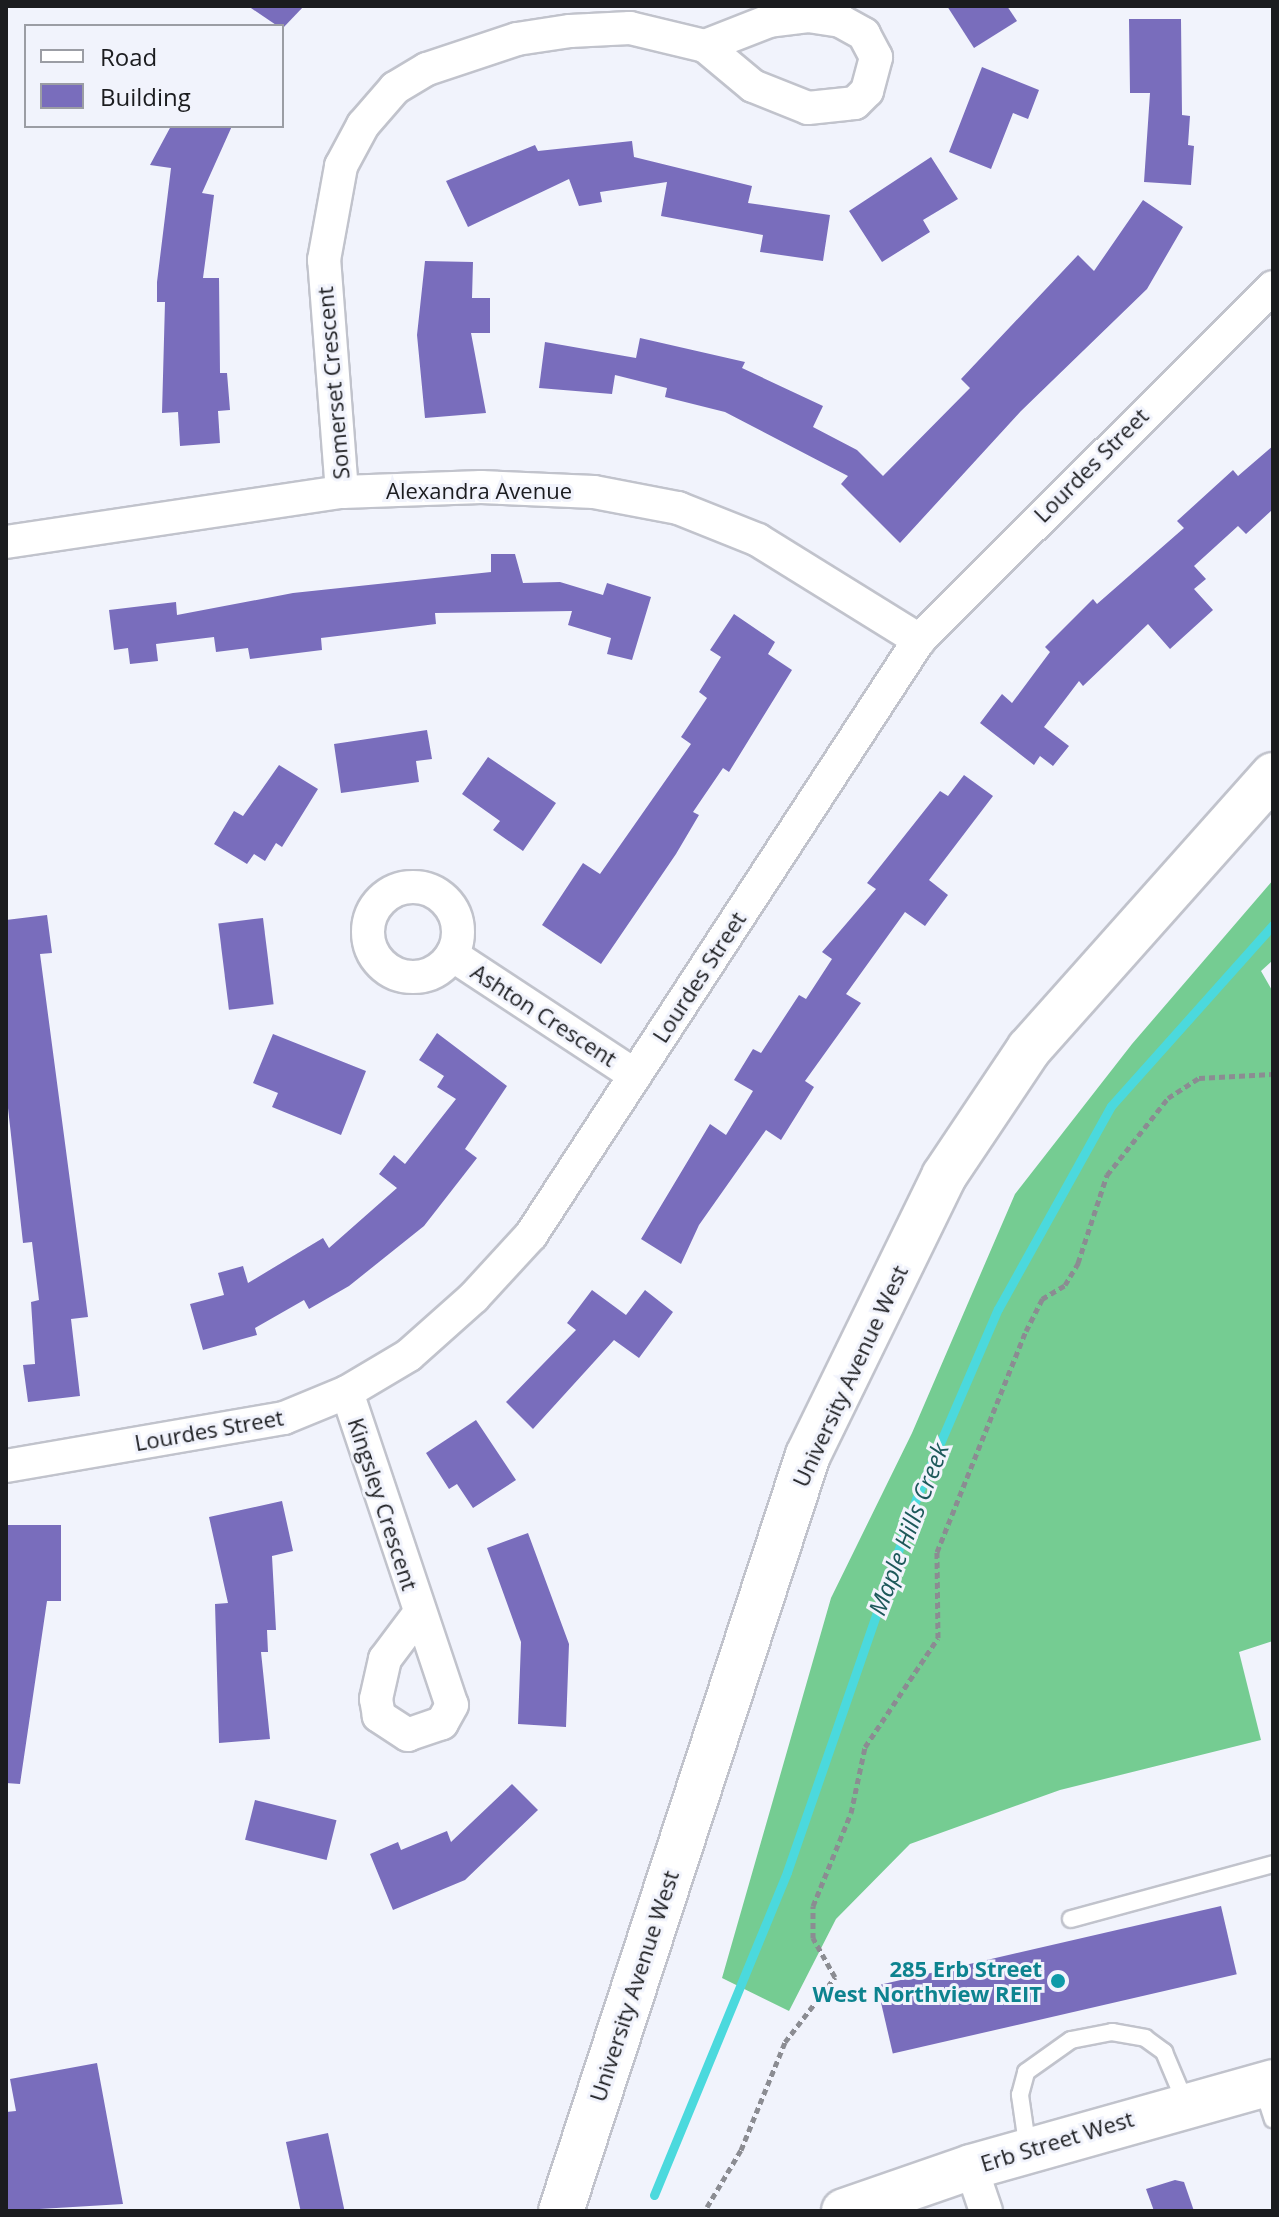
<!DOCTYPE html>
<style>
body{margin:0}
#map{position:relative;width:1279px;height:2217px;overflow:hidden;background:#f1f3fc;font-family:"Open Sans",sans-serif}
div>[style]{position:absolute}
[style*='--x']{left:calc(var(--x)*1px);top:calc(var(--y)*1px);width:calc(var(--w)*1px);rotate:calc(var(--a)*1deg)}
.forest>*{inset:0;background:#75cc92}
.stream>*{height:9px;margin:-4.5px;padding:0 4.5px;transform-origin:4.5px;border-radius:4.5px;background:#4bd9dd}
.building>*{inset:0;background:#796dbc;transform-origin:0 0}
.path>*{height:5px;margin-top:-2.5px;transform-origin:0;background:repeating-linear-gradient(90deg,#8b8c92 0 6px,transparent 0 10px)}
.roads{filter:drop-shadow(2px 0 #c1c3cc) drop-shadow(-2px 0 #c1c3cc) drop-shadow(0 2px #c1c3cc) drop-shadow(0 -2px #c1c3cc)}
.lane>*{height:16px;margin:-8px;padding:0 8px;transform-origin:8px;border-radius:8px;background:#fff}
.street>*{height:32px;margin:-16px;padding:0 16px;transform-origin:16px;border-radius:16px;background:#fff}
.street>.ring{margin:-16px;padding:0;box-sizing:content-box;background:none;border:32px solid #fff;border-radius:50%}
.secondary>*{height:44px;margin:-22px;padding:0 22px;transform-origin:22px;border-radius:22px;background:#fff}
.dots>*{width:22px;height:22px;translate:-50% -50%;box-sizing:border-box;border:4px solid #f1f3fc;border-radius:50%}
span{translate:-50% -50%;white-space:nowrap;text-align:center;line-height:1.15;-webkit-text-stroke:6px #f1f3fc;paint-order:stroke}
.street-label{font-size:22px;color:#1b1c1f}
.culture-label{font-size:22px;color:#0d838f;font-weight:700}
.right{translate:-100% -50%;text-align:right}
.water-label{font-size:24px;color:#1d585a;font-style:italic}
.frame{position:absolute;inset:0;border:8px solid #1b1c1f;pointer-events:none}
.legend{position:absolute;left:24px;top:24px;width:260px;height:104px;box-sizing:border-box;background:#f1f3fc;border:2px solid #9b9da4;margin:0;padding:10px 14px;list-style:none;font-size:24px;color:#1b1c1f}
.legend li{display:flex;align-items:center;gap:16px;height:40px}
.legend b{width:40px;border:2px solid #9b9da4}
</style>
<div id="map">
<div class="forest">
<i style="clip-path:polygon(1273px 880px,1273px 960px,1261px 971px,1273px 992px,1273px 1641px,1239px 1652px,1261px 1740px,1060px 1790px,910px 1844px,836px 1919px,789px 2011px,722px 1978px,831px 1598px,912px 1433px,1015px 1194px,1132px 1044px)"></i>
</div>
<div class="stream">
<i style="--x:654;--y:2195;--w:349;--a:-67.6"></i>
<i style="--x:787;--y:1872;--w:395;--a:-70.9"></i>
<i style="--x:916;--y:1499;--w:207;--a:-66.7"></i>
<i style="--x:998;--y:1309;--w:232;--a:-60.9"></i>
<i style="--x:1111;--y:1106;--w:243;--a:-48.2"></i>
</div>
<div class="building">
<i style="clip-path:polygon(248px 6px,304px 6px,282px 29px)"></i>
<i style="clip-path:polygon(947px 6px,1007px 6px,1017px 21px,974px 48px)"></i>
<i style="clip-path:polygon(1129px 19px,1181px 19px,1182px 115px,1190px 116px,1188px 145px,1194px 146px,1191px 185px,1144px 182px,1150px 93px,1130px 93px)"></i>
<i style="clip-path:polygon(982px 67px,1039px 90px,1028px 119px,1013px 113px,991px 169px,949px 152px)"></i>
<i style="clip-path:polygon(171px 126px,232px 126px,202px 193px,214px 195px,203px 278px,219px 278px,220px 373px,227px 373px,230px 410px,218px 411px,220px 443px,180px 446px,178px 412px,162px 413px,165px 302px,157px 302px,157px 282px,171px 168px,150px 165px)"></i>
<i style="clip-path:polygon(632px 141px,634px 157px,752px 186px,748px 203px,830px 215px,823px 261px,760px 252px,763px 235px,661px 216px,667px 182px,600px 192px,602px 202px,579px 206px,569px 179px,468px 227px,446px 181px,535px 145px,538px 151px)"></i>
<i style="clip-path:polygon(931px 157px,958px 199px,923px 220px,930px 232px,882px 262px,849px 211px)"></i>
<i style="clip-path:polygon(1143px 200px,1183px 227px,1147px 289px,1021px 411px,900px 543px,841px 484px,848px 476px,725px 412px,665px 397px,667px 388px,615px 375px,612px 394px,539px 388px,545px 342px,636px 358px,640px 338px,745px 362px,742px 368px,823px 406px,813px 427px,857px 450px,883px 476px,970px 388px,961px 379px,1078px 255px,1094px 271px)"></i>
<i style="clip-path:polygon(425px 261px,473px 262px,472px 298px,490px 298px,490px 333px,471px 333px,486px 413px,425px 418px,417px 335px)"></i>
<i style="clip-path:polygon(1273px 446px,1273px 509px,1246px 534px,1238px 526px,1194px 566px,1206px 579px,1194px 589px,1213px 610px,1170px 649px,1148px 624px,1083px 686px,1079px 681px,1044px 727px,1069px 746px,1053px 766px,1040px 756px,1034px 765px,980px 723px,1002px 694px,1012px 703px,1050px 652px,1045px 647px,1093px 599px,1097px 604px,1184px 528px,1177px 521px,1233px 470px,1238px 476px)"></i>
<i style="clip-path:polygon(491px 554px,515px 554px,523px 583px,560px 582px,603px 595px,607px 583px,651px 597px,632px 660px,607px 654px,611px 638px,568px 625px,572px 611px,435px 613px,436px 624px,321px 638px,322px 650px,250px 659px,248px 648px,216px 652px,214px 637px,156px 644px,158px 661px,130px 664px,128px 648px,114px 650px,109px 610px,176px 602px,177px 615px,293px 593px,491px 572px)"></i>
<i style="clip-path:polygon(734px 614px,775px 642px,768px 654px,792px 670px,729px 772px,723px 768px,693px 812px,699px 815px,676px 854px,601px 964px,542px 925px,583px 863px,600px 874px,691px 744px,681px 737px,707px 698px,699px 692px,721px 657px,710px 650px)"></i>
<i style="clip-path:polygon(427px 730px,432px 759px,416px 761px,419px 782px,341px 793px,334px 744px)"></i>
<i style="clip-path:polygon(488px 757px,556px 803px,523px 851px,493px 830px,500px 821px,462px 794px)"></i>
<i style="clip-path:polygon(279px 765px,318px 789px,282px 847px,276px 843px,265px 861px,254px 854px,247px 864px,214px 844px,234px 811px,243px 816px)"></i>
<i style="clip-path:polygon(964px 775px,993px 796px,929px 880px,948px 895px,925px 926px,905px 912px,846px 994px,861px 1003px,805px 1081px,814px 1087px,781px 1140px,766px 1130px,699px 1225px,681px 1264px,641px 1239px,710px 1124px,726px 1135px,753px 1091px,734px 1080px,753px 1049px,761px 1053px,799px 995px,806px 999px,832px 959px,822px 952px,876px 889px,867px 883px,940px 791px,948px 796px)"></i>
<i style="clip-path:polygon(47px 915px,52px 953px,40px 954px,88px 1317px,71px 1319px,80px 1396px,28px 1402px,23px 1365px,35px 1364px,31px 1302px,39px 1300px,32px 1242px,23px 1243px,6px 1090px,6px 920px)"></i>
<i style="left:263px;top:918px;width:87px;height:45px;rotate:83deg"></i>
<i style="clip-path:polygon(437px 1033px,507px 1086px,465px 1149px,477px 1158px,424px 1226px,349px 1286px,309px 1309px,304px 1300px,255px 1328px,257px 1335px,203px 1350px,190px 1304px,224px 1295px,218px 1273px,243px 1266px,248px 1283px,323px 1238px,329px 1248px,397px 1188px,379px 1174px,394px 1155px,405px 1164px,456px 1099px,437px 1087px,444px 1076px,419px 1060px)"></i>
<i style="clip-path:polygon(273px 1034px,366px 1071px,341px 1135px,272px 1107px,278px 1093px,253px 1083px)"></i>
<i style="clip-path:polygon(592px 1290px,626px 1315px,645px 1290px,673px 1312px,639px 1358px,614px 1340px,533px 1429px,506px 1402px,576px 1330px,567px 1323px)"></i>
<i style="clip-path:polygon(476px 1420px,516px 1480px,473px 1508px,457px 1484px,449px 1489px,426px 1453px)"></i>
<i style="clip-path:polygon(282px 1501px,293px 1551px,272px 1556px,276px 1630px,267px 1630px,268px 1652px,261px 1652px,270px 1739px,219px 1743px,215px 1604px,228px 1603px,209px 1517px)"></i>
<i style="clip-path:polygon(8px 1525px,61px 1525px,61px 1601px,47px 1601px,20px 1784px,6px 1783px)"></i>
<i style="clip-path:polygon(528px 1533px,569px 1644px,566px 1727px,518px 1724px,521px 1642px,487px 1548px)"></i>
<i style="clip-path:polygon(512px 1784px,538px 1810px,465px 1880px,393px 1910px,370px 1854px,398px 1842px,401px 1850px,447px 1831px,451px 1842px)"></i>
<i style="left:255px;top:1800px;width:84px;height:41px;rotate:14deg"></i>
<i style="left:1221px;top:1906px;width:70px;height:353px;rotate:77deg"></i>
<i style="clip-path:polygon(97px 2063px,123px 2204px,6px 2211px,6px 2112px,16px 2111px,10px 2079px)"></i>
<i style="left:328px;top:2133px;width:80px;height:43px;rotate:78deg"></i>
<i style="clip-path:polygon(1175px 2180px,1184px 2182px,1194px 2211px,1154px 2211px,1146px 2189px)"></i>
</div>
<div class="path">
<i style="--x:707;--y:2207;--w:66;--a:-59.2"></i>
<i style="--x:741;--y:2150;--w:117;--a:-67.8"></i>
<i style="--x:785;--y:2042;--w:82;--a:-52.4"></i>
<i style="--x:835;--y:1977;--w:45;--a:-119.4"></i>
<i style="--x:813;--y:1938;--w:32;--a:-90"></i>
<i style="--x:813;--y:1906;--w:100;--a:-67.8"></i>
<i style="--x:851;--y:1813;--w:67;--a:-78"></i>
<i style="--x:865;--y:1747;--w:131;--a:-56.2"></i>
<i style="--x:938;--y:1638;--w:86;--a:-90.7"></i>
<i style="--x:937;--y:1552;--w:238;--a:-68.1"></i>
<i style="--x:1026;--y:1331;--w:36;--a:-63"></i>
<i style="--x:1042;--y:1299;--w:27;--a:-31"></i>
<i style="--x:1065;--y:1285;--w:26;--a:-59"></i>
<i style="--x:1078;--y:1263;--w:93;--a:-71.8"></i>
<i style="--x:1107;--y:1175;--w:98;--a:-51.6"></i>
<i style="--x:1168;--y:1098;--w:37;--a:-33"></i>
<i style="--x:1199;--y:1078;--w:74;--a:-3.1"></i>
</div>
<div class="roads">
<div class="lane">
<i style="--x:1071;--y:1919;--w:209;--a:-15.2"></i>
<i style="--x:1262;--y:2086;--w:35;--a:72"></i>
<i style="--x:1028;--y:2150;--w:56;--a:-98.3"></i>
<i style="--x:1020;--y:2095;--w:24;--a:-75"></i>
<i style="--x:1026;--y:2072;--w:55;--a:-35.4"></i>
<i style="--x:1071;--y:2040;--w:42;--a:-11"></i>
<i style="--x:1112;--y:2032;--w:34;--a:10"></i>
<i style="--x:1145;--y:2038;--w:24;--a:36"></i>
<i style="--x:1164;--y:2052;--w:56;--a:67.1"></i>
</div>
<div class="street">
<i style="--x:342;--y:492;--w:233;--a:-94.4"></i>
<i style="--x:324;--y:260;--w:96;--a:-79.7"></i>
<i style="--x:341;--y:166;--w:47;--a:-61.8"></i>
<i style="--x:363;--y:125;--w:49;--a:-49.1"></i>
<i style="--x:395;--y:88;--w:37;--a:-31"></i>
<i style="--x:427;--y:69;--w:95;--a:-18.4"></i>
<i style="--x:517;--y:39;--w:54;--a:-8.6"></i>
<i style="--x:570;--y:31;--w:60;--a:-2.9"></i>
<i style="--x:630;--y:28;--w:77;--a:13.5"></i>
<i style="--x:705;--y:46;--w:62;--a:39.8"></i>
<i style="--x:753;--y:86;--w:59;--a:21.8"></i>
<i style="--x:808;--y:108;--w:47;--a:-6.1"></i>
<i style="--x:855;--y:103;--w:17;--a:-45"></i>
<i style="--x:867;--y:91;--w:35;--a:-75"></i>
<i style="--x:876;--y:57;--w:26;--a:-118"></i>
<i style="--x:864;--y:34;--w:26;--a:-151"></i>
<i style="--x:841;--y:21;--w:33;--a:-171"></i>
<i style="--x:808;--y:16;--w:39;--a:173"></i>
<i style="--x:769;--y:21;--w:69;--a:158.7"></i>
<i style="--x:6;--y:542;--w:340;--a:-8.5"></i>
<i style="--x:342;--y:492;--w:139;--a:-2.1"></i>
<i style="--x:481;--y:487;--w:113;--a:2.5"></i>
<i style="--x:594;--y:492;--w:86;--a:10.8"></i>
<i style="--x:678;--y:508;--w:86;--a:21.8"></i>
<i style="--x:758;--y:540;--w:190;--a:31.8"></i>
<i class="ring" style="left:368px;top:887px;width:58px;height:58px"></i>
<i style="--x:452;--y:955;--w:219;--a:33.3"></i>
<i style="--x:347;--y:1392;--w:330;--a:71.5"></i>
<i style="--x:452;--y:1705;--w:21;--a:119"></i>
<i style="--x:442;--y:1723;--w:36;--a:161"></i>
<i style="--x:408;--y:1735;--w:35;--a:-147"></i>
<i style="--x:379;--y:1716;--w:17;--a:-100"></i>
<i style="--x:376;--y:1699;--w:41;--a:-77.3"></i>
<i style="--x:385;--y:1659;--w:55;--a:-53.1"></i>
<i style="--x:6;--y:1466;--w:282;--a:-9.8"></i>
<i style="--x:284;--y:1418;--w:68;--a:-22.4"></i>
<i style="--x:347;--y:1392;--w:72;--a:-30.8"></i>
<i style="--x:409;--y:1355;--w:87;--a:-41.7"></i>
<i style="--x:474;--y:1297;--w:84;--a:-47.4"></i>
<i style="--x:531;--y:1235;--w:710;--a:-56.89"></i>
<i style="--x:919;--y:640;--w:500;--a:-44.9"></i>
<i style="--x:971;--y:2167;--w:46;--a:71.2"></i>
</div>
<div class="secondary">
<i style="--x:561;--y:2211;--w:795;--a:-71.91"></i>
<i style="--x:808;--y:1455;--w:310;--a:-64"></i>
<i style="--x:944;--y:1176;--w:153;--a:-56.2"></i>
<i style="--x:1029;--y:1049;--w:367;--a:-48.3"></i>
<i style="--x:844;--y:2211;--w:134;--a:-19.1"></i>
<i style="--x:971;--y:2167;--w:314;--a:-15.7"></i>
</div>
</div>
<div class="dots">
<i style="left:1058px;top:1981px;background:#0f9aa8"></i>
</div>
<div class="street-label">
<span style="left:333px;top:383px;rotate:-95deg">Somerset Crescent</span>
<span style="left:1091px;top:465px;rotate:-45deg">Lourdes Street</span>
<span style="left:479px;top:491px">Alexandra Avenue</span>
<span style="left:699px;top:977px;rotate:-57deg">Lourdes Street</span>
<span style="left:544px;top:1015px;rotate:33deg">Ashton Crescent</span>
<span style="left:850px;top:1376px;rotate:-65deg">University Avenue West</span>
<span style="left:209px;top:1430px;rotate:-10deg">Lourdes Street</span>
<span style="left:383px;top:1504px;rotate:72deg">Kingsley Crescent</span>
<span style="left:634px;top:1986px;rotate:-72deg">University Avenue West</span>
<span style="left:1057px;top:2141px;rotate:-17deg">Erb Street West</span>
</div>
<div class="culture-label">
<span class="right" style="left:1042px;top:1981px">285 Erb Street<br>West Northview REIT</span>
</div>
<div class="water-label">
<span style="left:908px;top:1529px;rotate:-69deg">Maple Hills Creek</span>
</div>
<div class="frame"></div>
<ul class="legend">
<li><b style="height:10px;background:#fff"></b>Road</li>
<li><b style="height:22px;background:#796dbc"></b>Building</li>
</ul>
</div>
